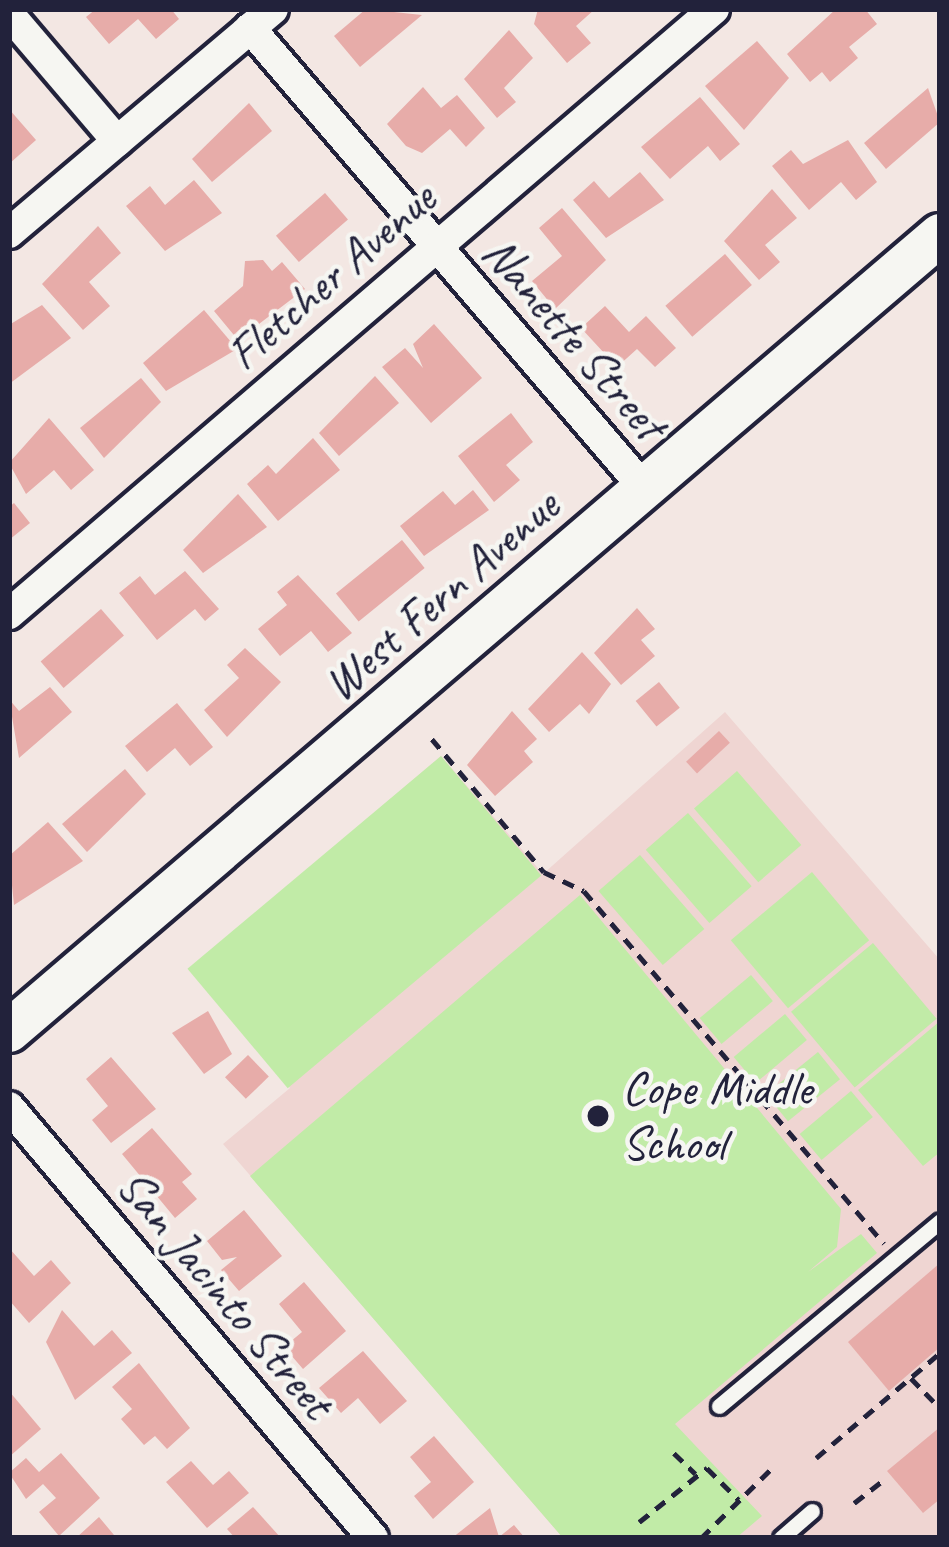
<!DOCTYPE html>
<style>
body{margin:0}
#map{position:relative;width:949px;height:1547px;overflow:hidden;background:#f3e7e3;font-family:Caveat,sans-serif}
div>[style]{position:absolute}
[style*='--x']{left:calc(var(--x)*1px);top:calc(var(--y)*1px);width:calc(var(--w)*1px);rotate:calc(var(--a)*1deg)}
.built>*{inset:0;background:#efd5d2}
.green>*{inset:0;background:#c1eba7;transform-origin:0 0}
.building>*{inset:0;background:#e7aca9;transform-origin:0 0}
.path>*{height:4.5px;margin-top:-2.25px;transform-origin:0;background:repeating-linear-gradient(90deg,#22223b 0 12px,transparent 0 21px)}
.roads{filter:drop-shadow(3px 0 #22223b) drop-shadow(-3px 0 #22223b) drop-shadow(0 3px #22223b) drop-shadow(0 -3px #22223b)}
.lane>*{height:15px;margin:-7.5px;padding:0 7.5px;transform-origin:7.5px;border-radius:7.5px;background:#f6f6f2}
.street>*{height:30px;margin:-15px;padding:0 15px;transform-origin:15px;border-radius:15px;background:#f6f6f2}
.secondary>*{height:42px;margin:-21px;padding:0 21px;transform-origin:21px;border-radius:21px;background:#f6f6f2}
.dots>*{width:33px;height:33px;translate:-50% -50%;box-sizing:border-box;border:6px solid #f6f6f2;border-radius:50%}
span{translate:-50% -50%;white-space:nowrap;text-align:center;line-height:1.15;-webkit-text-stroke:9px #f6f6f2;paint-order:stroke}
.street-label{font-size:48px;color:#22223b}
.poi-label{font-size:48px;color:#22223b}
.left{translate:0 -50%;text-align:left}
.frame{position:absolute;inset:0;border:12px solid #22223b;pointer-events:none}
</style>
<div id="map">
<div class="built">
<i style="clip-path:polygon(725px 712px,940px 960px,940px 1538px,563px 1538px,223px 1144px,290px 1088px,189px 970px,441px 756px,543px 874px)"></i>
</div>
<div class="green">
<i style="left:441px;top:756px;width:156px;height:331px;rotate:50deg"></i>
<i style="left:737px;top:771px;width:98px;height:57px;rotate:49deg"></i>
<i style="left:688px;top:813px;width:97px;height:56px;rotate:49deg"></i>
<i style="left:640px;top:855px;width:98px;height:55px;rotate:49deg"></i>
<i style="left:812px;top:872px;width:89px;height:106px;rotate:50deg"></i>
<i style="clip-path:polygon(580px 895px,841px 1209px,837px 1247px,808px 1272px,861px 1234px,877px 1253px,675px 1424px,762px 1516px,736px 1538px,563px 1538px,250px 1176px)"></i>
<i style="left:873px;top:943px;width:99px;height:107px;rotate:50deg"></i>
<i style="left:751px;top:975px;width:34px;height:67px;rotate:50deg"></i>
<i style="left:785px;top:1014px;width:34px;height:67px;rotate:50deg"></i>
<i style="clip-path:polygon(940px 1021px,940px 1152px,923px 1166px,858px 1090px)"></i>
<i style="left:818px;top:1052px;width:35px;height:67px;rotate:51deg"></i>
<i style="left:851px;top:1091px;width:34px;height:67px;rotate:50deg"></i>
</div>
<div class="building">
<i style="clip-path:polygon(96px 9px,171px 9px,179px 19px,156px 39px,138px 19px,109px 44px,86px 17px)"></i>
<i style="clip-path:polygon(366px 9px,422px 15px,360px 67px,334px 36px)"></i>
<i style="clip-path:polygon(538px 9px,595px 9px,576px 26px,591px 43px,567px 63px,534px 24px)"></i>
<i style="clip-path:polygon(836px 9px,865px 9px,877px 24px,849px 47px,858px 58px,830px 82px,822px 72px,810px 82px,787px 54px)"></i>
<i style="clip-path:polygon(509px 30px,533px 58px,504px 88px,516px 102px,497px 118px,464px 79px)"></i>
<i style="clip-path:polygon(757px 41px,789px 78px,744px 130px,705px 86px)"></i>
<i style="clip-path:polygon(423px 87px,441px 108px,457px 95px,485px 128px,466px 147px,450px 129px,422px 153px,406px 146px,387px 124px)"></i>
<i style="clip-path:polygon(928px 88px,940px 122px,886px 169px,864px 143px)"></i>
<i style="clip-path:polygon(700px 97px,740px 144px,720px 161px,708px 146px,670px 179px,641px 147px)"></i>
<i style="clip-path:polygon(249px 103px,272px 131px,212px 182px,192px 159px)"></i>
<i style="clip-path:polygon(9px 109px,36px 140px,9px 164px)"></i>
<i style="clip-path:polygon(848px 140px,877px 182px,856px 200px,841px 182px,809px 210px,772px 166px,791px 150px,803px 164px)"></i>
<i style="clip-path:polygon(640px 172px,664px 200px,606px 238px,573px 200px,594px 181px,609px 198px)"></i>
<i style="clip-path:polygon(194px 180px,222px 213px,165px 251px,126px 206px,150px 186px,165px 205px)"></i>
<i style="clip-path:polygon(772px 189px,797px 218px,765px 245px,780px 262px,759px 280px,724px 241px)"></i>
<i style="left:325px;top:193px;width:35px;height:65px;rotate:49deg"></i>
<i style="clip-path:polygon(562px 208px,606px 260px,555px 309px,532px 281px,562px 256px,539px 228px)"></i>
<i style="clip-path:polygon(98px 226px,121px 253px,89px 282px,110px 306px,83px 330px,42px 284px)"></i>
<i style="left:725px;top:254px;width:41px;height:79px;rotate:49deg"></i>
<i style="clip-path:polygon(263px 260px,272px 271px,282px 262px,305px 289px,238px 340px,214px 311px,243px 286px,245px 261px)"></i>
<i style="clip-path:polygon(42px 305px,71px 338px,9px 384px,9px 325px)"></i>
<i style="clip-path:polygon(605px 306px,629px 332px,646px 316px,676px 348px,655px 367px,637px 349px,617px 367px,581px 328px)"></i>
<i style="clip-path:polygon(204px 310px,237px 349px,166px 391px,143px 363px)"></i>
<i style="clip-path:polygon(434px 324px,482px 378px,431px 423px,382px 367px,405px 348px,423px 368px,413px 344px)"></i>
<i style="clip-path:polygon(375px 376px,399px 403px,339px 456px,319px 433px)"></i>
<i style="clip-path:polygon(141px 378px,161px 402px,104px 458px,80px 428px)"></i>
<i style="clip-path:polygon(511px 413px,533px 442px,506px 465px,520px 480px,494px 502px,458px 456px)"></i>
<i style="clip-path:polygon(49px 418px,94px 470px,71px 490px,54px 470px,26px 494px,9px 463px)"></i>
<i style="clip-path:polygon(313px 438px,340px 470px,278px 521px,247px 484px,268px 465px,276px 474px)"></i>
<i style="clip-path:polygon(473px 490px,489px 510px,424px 556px,400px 526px,443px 491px,455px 505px)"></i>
<i style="clip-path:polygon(238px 494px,267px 527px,203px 573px,183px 550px)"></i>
<i style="clip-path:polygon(14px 503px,30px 523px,9px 540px,9px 507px)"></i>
<i style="left:402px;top:540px;width:36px;height:85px;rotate:51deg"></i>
<i style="clip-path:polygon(185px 571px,219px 609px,205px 621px,195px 609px,157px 640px,119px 593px,140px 576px,155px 595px)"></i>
<i style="clip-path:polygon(298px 575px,352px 633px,328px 652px,311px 631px,280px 656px,258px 629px,287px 605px,277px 592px)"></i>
<i style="clip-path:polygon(637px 608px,655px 629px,641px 640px,655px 656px,621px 685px,594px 653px)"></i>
<i style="left:101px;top:609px;width:35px;height:80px;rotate:49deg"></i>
<i style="clip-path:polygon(245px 648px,281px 682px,227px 737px,204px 710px,239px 678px,227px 665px)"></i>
<i style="clip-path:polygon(582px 652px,611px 684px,589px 714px,580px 704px,549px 732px,528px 709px)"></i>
<i style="left:659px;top:682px;width:33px;height:30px;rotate:51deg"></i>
<i style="clip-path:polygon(50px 687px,72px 712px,19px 758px,9px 699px,19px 711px)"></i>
<i style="clip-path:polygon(177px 703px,213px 747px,190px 766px,175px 748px,147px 772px,125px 746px)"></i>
<i style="clip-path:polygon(512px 711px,537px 739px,524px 751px,533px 762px,495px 796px,467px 765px)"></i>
<i style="left:719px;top:731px;width:16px;height:45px;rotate:47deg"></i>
<i style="clip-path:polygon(125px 769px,146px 794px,87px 852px,62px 824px)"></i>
<i style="clip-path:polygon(48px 822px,83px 861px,14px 905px,9px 856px)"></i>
<i style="clip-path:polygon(208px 1011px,232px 1054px,204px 1074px,172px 1033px)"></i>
<i style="left:248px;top:1055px;width:30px;height:32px;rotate:46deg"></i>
<i style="clip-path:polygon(111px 1057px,156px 1109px,111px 1143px,92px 1120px,108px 1106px,86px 1079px)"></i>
<i style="clip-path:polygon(152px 1128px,192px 1174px,182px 1182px,197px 1199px,175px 1218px,122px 1154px)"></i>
<i style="clip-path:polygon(244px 1210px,282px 1256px,239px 1291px,221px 1270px,237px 1257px,222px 1260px,207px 1241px)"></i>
<i style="clip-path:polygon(9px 1248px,34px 1276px,51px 1260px,71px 1283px,29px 1323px,9px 1300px)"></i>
<i style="clip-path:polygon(940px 1263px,940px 1347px,889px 1391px,848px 1342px)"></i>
<i style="clip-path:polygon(304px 1282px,346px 1331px,303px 1369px,284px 1347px,302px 1332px,279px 1304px)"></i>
<i style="clip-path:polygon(62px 1310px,94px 1346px,112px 1330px,132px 1353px,75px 1400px,46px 1342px)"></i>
<i style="clip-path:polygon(363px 1351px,407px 1401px,380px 1424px,358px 1398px,341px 1413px,319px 1388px)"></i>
<i style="clip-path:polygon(139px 1363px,190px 1428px,167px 1449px,155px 1436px,144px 1445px,121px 1419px,132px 1409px,112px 1387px)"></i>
<i style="clip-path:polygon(9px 1391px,41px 1429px,9px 1457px)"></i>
<i style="clip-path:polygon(940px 1427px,940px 1499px,923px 1513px,887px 1471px)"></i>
<i style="clip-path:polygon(434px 1436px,474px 1482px,433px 1519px,414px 1496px,431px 1482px,410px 1457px)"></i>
<i style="clip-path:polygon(61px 1453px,100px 1498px,59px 1536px,39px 1512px,56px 1498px,43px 1484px,26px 1499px,9px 1473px,26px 1458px,39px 1472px)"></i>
<i style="clip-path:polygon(191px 1461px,213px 1485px,229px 1471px,249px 1493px,207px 1528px,166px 1482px)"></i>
<i style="clip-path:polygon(253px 1507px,281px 1538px,235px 1538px,227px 1529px)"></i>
<i style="clip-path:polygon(490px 1508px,499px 1537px,514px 1525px,525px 1538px,452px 1538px)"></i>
<i style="clip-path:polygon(99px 1517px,114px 1535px,128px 1538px,76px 1538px)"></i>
</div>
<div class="path">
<i style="--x:432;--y:739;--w:174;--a:49.9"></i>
<i style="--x:544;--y:872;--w:44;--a:25.4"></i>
<i style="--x:584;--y:891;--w:463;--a:49.6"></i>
<i style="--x:911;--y:1378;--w:42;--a:46"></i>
<i style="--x:674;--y:1453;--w:30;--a:44"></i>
<i style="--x:816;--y:1458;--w:162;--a:-40.3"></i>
<i style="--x:854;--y:1503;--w:41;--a:-38"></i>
<i style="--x:639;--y:1522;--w:87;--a:-38.5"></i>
<i style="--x:707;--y:1468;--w:45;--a:45"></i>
<i style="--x:701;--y:1538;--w:101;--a:-44.6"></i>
</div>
<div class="roads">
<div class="lane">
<i style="--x:719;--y:1406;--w:288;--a:-39.9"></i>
<i style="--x:781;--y:1538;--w:41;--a:-41.1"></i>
</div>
<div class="street">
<i style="--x:9;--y:14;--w:167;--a:49.6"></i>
<i style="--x:250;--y:28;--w:606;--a:49.42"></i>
<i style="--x:9;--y:233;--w:346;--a:-40.3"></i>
<i style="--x:9;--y:614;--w:929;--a:-40.63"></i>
<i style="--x:9;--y:1107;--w:564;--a:49.82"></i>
</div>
<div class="secondary">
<i style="--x:9;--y:1031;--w:1225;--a:-40.53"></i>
</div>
</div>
<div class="dots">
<i style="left:598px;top:1116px;background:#22223b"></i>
</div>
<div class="street-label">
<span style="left:331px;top:276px;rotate:-41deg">Fletcher Avenue</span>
<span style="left:574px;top:338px;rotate:49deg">Nanette Street</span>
<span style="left:441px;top:595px;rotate:-41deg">West Fern Avenue</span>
<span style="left:225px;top:1294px;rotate:50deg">San Jacinto Street</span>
</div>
<div class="poi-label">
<span class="left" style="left:622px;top:1116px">Cope Middle<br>School</span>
</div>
<div class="frame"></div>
</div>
